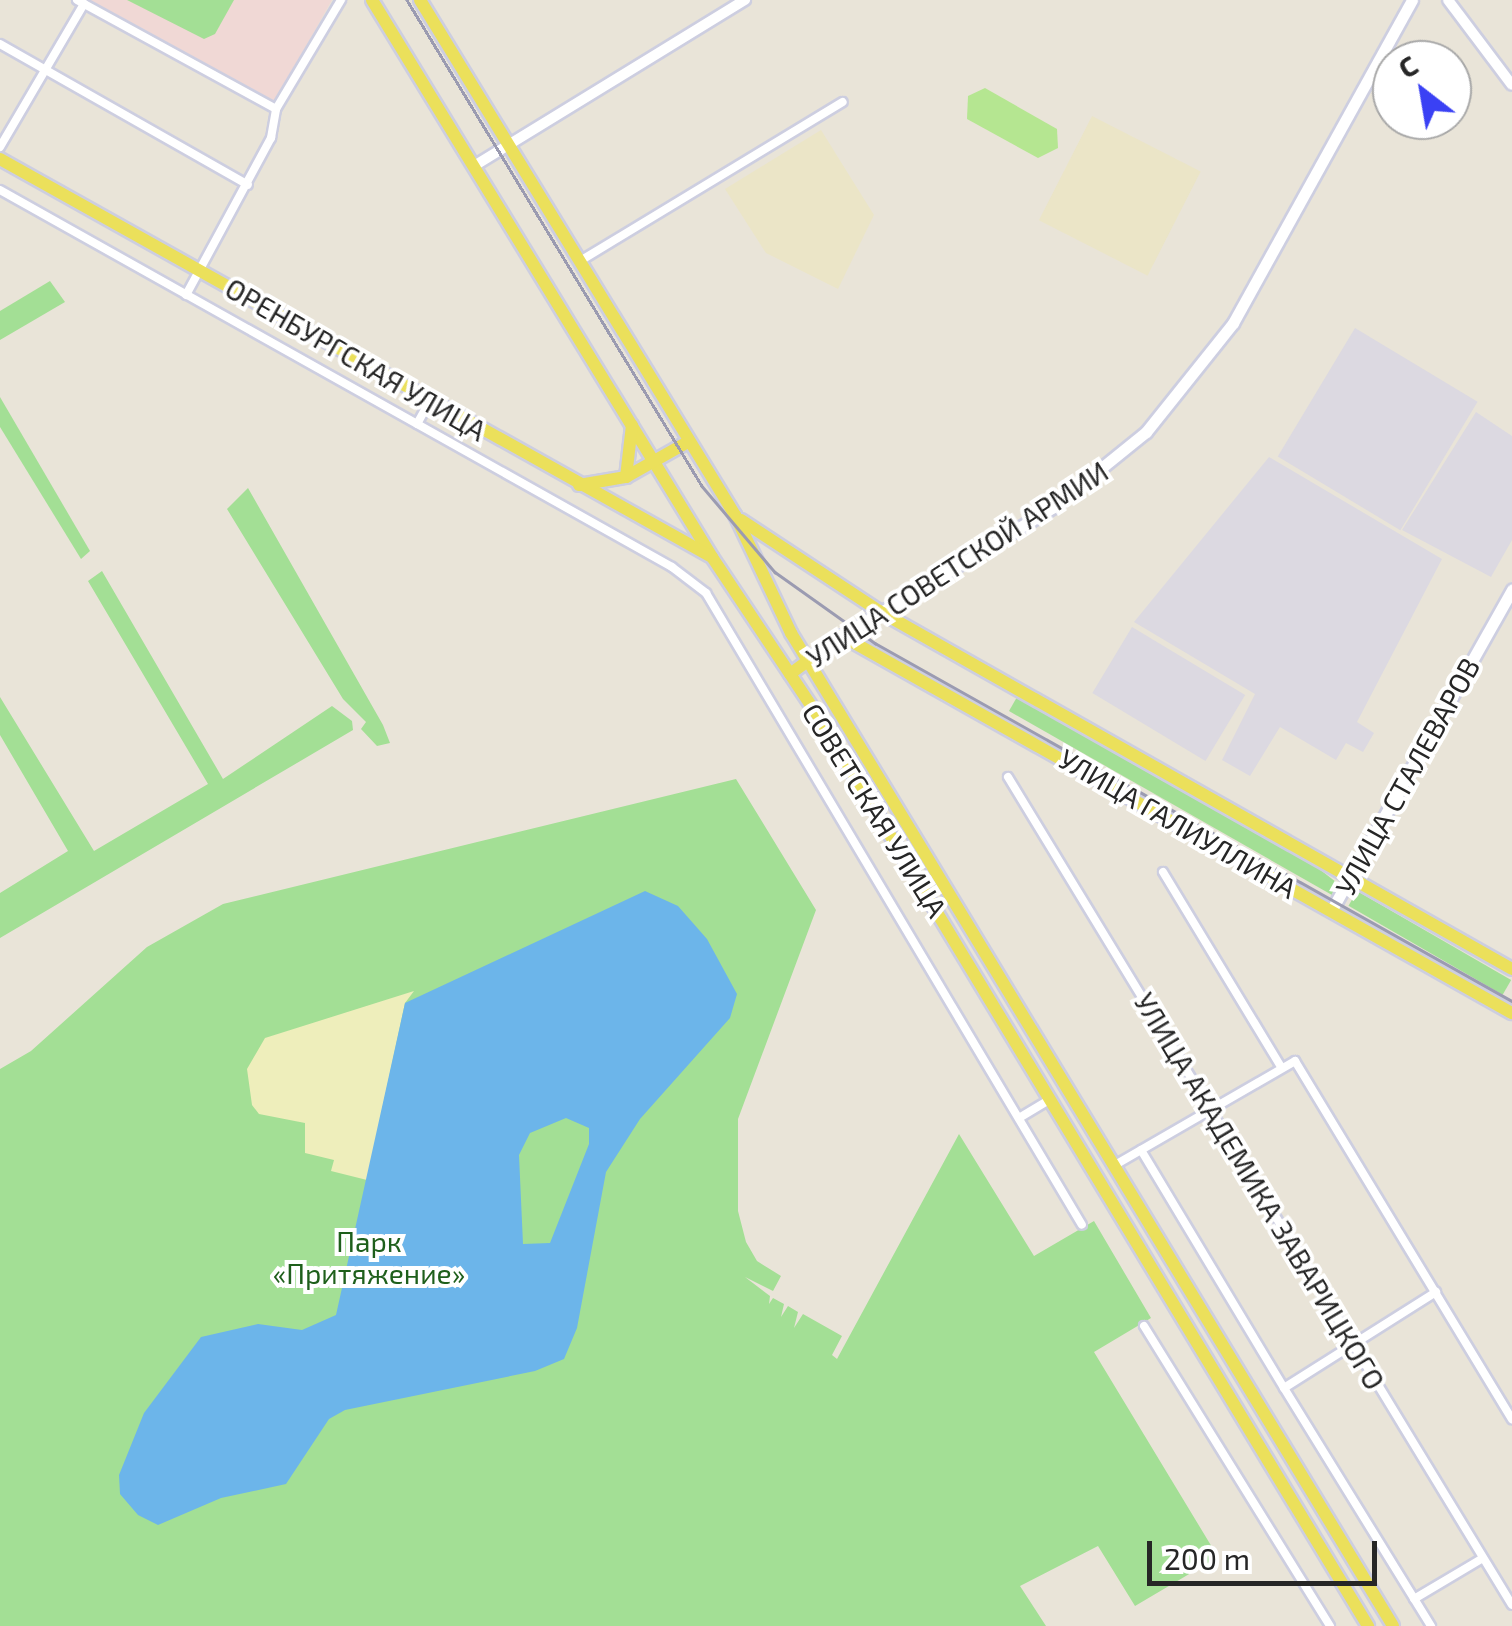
<!DOCTYPE html>
<meta charset="utf-8">
<style>
body{margin:0}
#map{position:relative;width:1512px;height:1626px;overflow:hidden;background:#e9e4d8;font-family:"Exo 2",sans-serif}
div>[style]{position:absolute}
[style*='--x']{left:calc(var(--x)*1px);top:calc(var(--y)*1px);width:calc(var(--w)*1px);rotate:calc(var(--a)*1deg)}
.industrial>*{inset:0;background:#dcd9e1;transform-origin:0 0}
.education>*{inset:0;background:#ebe5c7;transform-origin:0 0}
.medical>*{inset:0;background:#f0d8d5}
.green>*{inset:0;background:#a3df95;transform-origin:0 0}
.sand>*{inset:0;background:#eeb}
.pitch>*{inset:0;background:#b5e691}
.water>*{inset:0;background:#6cb5ea}
.roads{filter:drop-shadow(2px 0 #cdcee0) drop-shadow(-2px 0 #cdcee0) drop-shadow(0 2px #cdcee0) drop-shadow(0 -2px #cdcee0)}
.minor>*{height:8px;margin:-4px;padding:0 4px;transform-origin:4px;border-radius:4px;background:#fff}
.tertiary>*{height:10px;margin:-5px;padding:0 5px;transform-origin:5px;border-radius:5px;background:#fff}
.secondary>*{height:11px;margin:-5.5px;padding:0 5.5px;transform-origin:5.5px;border-radius:5.5px;background:#fff}
.primary>*{height:12px;margin:-6px;padding:0 6px;transform-origin:6px;border-radius:6px;background:#ebe05b}
.tram>*{height:2.5px;margin:-1.25px;padding:0 1.25px;transform-origin:1.25px;border-radius:1.25px;background:#9b9bb1}
span{translate:-50% -50%;white-space:nowrap;text-align:center;line-height:1.15;-webkit-text-stroke:8px #fff;paint-order:stroke}
.street-label{font-size:28px;color:#262626}
.park-label{font-size:28px;color:#1e5f1b}
.north{position:absolute;left:1372px;top:40px;width:100px;height:100px;box-sizing:border-box;background:#fff;border:2px solid #a8a8a8;border-radius:50%;rotate:329deg;font-size:28px;font-weight:700;line-height:40px;text-align:center;color:#262626}
.north::after{content:'';display:block;margin:auto;width:35px;height:45px;background:#3a41f4;clip-path:polygon(50% 0,100% 100%,50% 72%,0 100%)}
.scale{position:absolute;left:1147px;top:1541px;width:230px;height:45px;box-sizing:border-box;border:5px solid #262626;border-top:0;padding-left:12px;font-size:30px;line-height:35px;white-space:nowrap;color:#262626;-webkit-text-stroke:8px #fff;paint-order:stroke}
</style>
<div id="map">
<div class="industrial">
<i style="left:1355px;top:328px;width:143px;height:150px;rotate:31deg"></i>
<i style="clip-path:polygon(1476px 412px,1512px 436px,1512px 540px,1491px 577px,1402px 530px)"></i>
<i style="clip-path:polygon(1269px 457px,1442px 559px,1357px 722px,1374px 733px,1363px 752px,1346px 743px,1336px 760px,1280px 727px,1250px 776px,1222px 760px,1255px 694px,1134px 622px)"></i>
<i style="left:1132px;top:627px;width:132px;height:77px;rotate:31deg"></i>
</div>
<div class="education">
<i style="left:1092px;top:116px;width:122px;height:117px;rotate:27deg"></i>
<i style="clip-path:polygon(821px 130px,874px 215px,838px 289px,766px 253px,725px 189px)"></i>
</div>
<div class="medical">
<i style="clip-path:polygon(89px 0,332px 0,274px 103px)"></i>
</div>
<div class="green">
<i style="clip-path:polygon(127px 0,234px 0,215px 34px,204px 39px)"></i>
<i style="clip-path:polygon(50px 281px,65px 302px,0 340px,0 311px)"></i>
<i style="clip-path:polygon(0 397px,90px 551px,81px 559px,0 427px)"></i>
<i style="clip-path:polygon(248px 488px,383px 725px,390px 743px,377px 746px,361px 729px,366px 722px,343px 699px,227px 509px)"></i>
<i style="clip-path:polygon(102px 571px,223px 779px,332px 706px,352px 721px,353px 730px,0 938px,0 893px,68px 851px,0 735px,0 697px,94px 851px,208px 784px,88px 581px)"></i>
<i style="clip-path:polygon(1017px 697px,1314px 865px,1336px 882px,1332px 895px,1009px 711px)"></i>
<i style="clip-path:polygon(736px 779px,816px 910px,738px 1119px,738px 1211px,746px 1242px,757px 1261px,781px 1276px,773px 1291px,745px 1277px,770px 1296px,769px 1304px,773px 1298px,784px 1304px,781px 1317px,788px 1306px,798px 1312px,794px 1328px,803px 1314px,842px 1336px,832px 1355px,837px 1359px,959px 1134px,1034px 1256px,1094px 1221px,1151px 1318px,1094px 1352px,1218px 1557px,1135px 1606px,1098px 1546px,1020px 1586px,1046px 1626px,0 1626px,0 1069px,31px 1051px,147px 947px,223px 904px)"></i>
<i style="left:1357px;top:891px;width:178px;height:17px;rotate:30deg"></i>
</div>
<div class="sand">
<i style="clip-path:polygon(414px 991px,405px 1003px,367px 1180px,331px 1171px,334px 1160px,305px 1153px,305px 1123px,259px 1114px,252px 1105px,247px 1069px,265px 1038px)"></i>
</div>
<div class="pitch">
<i style="clip-path:polygon(985px 88px,1057px 129px,1058px 148px,1038px 158px,967px 119px,968px 96px)"></i>
</div>
<div class="water">
<i style="clip-path:polygon(evenodd,645px 891px,678px 906px,707px 939px,737px 994px,730px 1018px,640px 1119px,606px 1172px,577px 1328px,564px 1359px,535px 1371px,345px 1410px,329px 1419px,286px 1484px,221px 1498px,158px 1525px,138px 1515px,120px 1494px,119px 1475px,144px 1413px,201px 1337px,258px 1324px,302px 1330px,336px 1315px,405px 1003px,645px 891px,566px 1118px,589px 1128px,589px 1144px,550px 1243px,523px 1244px,519px 1155px,530px 1133px,566px 1118px)"></i>
</div>
<div class="roads">
<div class="minor">
<i style="--x:77;--y:0;--w:227;--a:28.7"></i>
<i style="--x:0;--y:44;--w:285;--a:29.6"></i>
<i style="--x:0;--y:147;--w:166;--a:-59.6"></i>
<i style="--x:0;--y:190;--w:771;--a:29.29"></i>
<i style="--x:672;--y:567;--w:43;--a:37.4"></i>
<i style="--x:706;--y:593;--w:735;--a:59.25"></i>
<i style="--x:580;--y:261;--w:307;--a:-31.2"></i>
<i style="--x:186;--y:295;--w:179;--a:-61.6"></i>
<i style="--x:271;--y:138;--w:29;--a:-80"></i>
<i style="--x:276;--y:109;--w:127;--a:-59.2"></i>
<i style="--x:417;--y:424;--w:26;--a:-61"></i>
<i style="--x:1008;--y:777;--w:969;--a:58.67"></i>
<i style="--x:1163;--y:872;--w:228;--a:58.8"></i>
<i style="--x:1019;--y:1118;--w:35;--a:-31"></i>
<i style="--x:1141;--y:1150;--w:278;--a:59"></i>
<i style="--x:1284;--y:1388;--w:180;--a:-32.3"></i>
<i style="--x:1115;--y:1165;--w:208;--a:-30"></i>
<i style="--x:1295;--y:1061;--w:419;--a:58.8"></i>
<i style="--x:1144;--y:1326;--w:353;--a:58.2"></i>
<i style="--x:1284;--y:1388;--w:280;--a:58.3"></i>
<i style="--x:1414;--y:1599;--w:80;--a:-30.7"></i>
</div>
<div class="tertiary">
<i style="--x:1448;--y:0;--w:106;--a:53"></i>
<i style="--x:474;--y:166;--w:318;--a:-31.5"></i>
</div>
<div class="secondary">
<i style="--x:842;--y:636;--w:247;--a:-31.4"></i>
<i style="--x:1053;--y:507;--w:119;--a:-38.9"></i>
<i style="--x:1146;--y:432;--w:139;--a:-51.4"></i>
<i style="--x:1233;--y:323;--w:369;--a:-61"></i>
<i style="--x:1331;--y:911;--w:369;--a:-60.6"></i>
</div>
<div class="primary">
<i style="--x:372;--y:0;--w:653;--a:58.6"></i>
<i style="--x:712;--y:557;--w:195;--a:56.3"></i>
<i style="--x:820;--y:719;--w:1060;--a:58.86"></i>
<i style="--x:420;--y:0;--w:604;--a:58.55"></i>
<i style="--x:735;--y:515;--w:131;--a:64.6"></i>
<i style="--x:791;--y:633;--w:1161;--a:58.77"></i>
<i style="--x:0;--y:159;--w:813;--a:29.21"></i>
<i style="--x:626;--y:477;--w:52;--a:-83.4"></i>
<i style="--x:579;--y:485;--w:48;--a:-9.7"></i>
<i style="--x:626;--y:477;--w:69;--a:-29.5"></i>
<i style="--x:741;--y:520;--w:165;--a:33.4"></i>
<i style="--x:879;--y:611;--w:727;--a:29.49"></i>
<i style="--x:790;--y:674;--w:64;--a:-36.2"></i>
<i style="--x:842;--y:636;--w:769;--a:29.37"></i>
</div>
</div>
<div class="tram">
<i style="--x:407;--y:0;--w:569;--a:58.74"></i>
<i style="--x:702;--y:486;--w:113;--a:49.7"></i>
<i style="--x:775;--y:572;--w:123;--a:35.4"></i>
<i style="--x:875;--y:643;--w:731;--a:29.34"></i>
</div>
<div class="street-label">
<span style="left:356px;top:359px;rotate:30deg">ОРЕНБУРГСКАЯ УЛИЦА</span>
<span style="left:957px;top:564px;rotate:-33deg">УЛИЦА СОВЕТСКОЙ АРМИИ</span>
<span style="left:1407px;top:776px;rotate:-61deg">УЛИЦА СТАЛЕВАРОВ</span>
<span style="left:875px;top:810px;rotate:58deg">СОВЕТСКАЯ УЛИЦА</span>
<span style="left:1178px;top:823px;rotate:30deg">УЛИЦА ГАЛИУЛЛИНА</span>
<span style="left:1260px;top:1191px;rotate:59deg">УЛИЦА АКАДЕМИКА ЗАВАРИЦКОГО</span>
</div>
<div class="park-label">
<span style="left:369px;top:1257px">Парк<br>«Притяжение»</span>
</div>
<div class="north">С</div>
<div class="scale">200 m</div>
</div>
